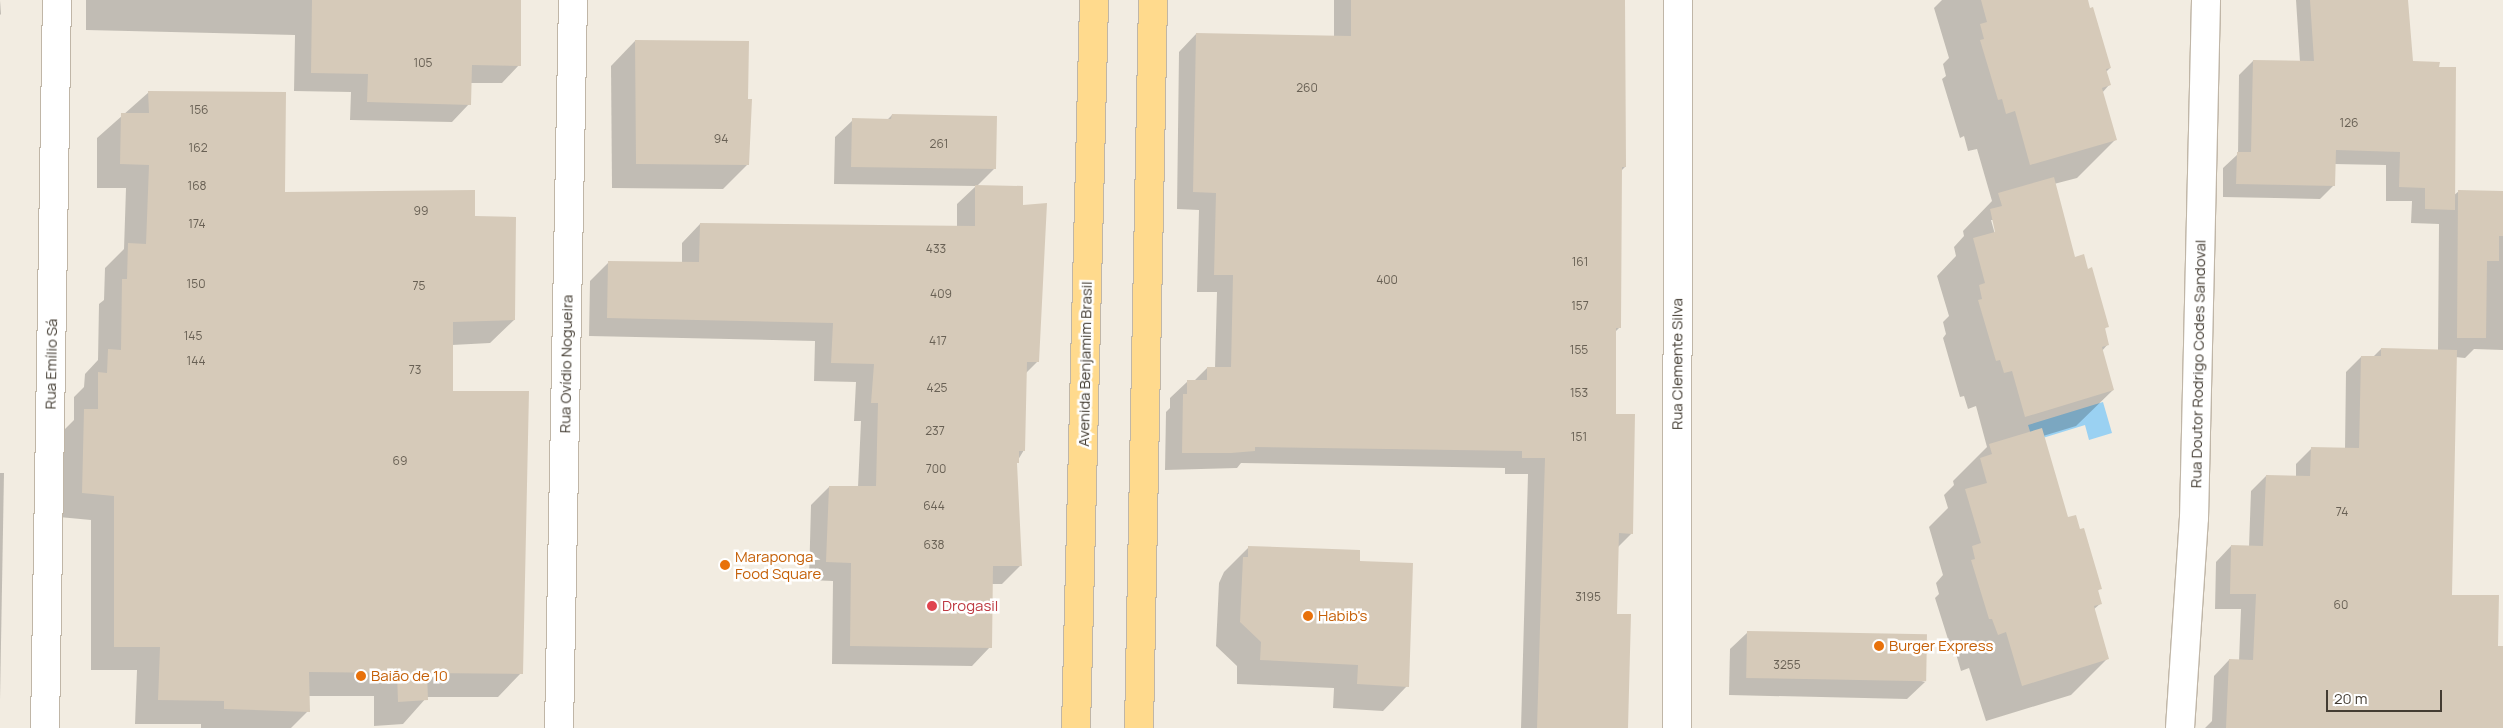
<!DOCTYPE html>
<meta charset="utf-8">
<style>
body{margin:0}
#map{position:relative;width:2503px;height:728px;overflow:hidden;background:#f2ece1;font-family:Manrope,sans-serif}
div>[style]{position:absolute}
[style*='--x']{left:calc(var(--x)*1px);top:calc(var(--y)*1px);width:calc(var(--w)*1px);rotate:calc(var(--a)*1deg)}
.water>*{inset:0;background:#9ad1f2}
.shadow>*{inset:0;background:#0003}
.building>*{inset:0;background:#d6cab9;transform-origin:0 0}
.roads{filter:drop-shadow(1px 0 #c0b6a7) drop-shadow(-1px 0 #c0b6a7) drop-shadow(0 1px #c0b6a7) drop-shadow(0 -1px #c0b6a7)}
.minor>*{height:28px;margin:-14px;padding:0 14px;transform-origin:14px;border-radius:14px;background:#fff}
.major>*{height:28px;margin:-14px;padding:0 14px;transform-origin:14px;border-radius:14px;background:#ffda8d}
.dots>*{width:14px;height:14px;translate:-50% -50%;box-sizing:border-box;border:2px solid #fff;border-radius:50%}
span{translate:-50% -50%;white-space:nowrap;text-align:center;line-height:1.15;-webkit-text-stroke:5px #fff;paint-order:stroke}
.number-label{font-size:12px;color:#686054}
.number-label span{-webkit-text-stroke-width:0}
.street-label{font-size:15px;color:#433c32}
.food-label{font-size:15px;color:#c56008}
.left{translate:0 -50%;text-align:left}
.health-label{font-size:15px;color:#be3a42}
.scale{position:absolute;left:2326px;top:690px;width:116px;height:22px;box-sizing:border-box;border:2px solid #433c32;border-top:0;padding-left:6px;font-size:15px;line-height:18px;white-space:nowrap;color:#433c32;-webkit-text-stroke:4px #fff;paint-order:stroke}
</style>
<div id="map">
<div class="water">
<i style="clip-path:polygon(2103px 402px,2112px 433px,2089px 440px,2085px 425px,2033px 441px,2028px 425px)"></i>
</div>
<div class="shadow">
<i style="clip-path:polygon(0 0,1px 14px,0 15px)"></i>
<i style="clip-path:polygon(86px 0,520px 0,519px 65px,502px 83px,470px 83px,469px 104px,452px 122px,350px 120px,351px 92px,294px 91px,295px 35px,86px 30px)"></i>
<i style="clip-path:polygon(1334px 0,1624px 0,1625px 167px,1621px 171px,1620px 327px,1615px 332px,1615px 415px,1632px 533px,1617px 548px,1616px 615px,1626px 728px,1521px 728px,1528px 474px,1505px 474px,1505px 468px,1241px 463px,1237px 468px,1165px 470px,1166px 412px,1170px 408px,1170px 398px,1188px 381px,1194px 381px,1207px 368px,1215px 368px,1217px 292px,1197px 292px,1199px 210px,1177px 209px,1179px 52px,1196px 34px,1334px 37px)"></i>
<i style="clip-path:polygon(evenodd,1942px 0,2086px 0,2110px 68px,2106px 72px,2109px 85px,2102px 93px,2116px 139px,2077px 178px,2054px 184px,2074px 258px,2107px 326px,2104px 330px,2108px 344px,2102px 351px,2113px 390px,2076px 426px,2043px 436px,2067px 519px,2100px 588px,2097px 592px,2100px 604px,2093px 610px,2108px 658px,2071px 695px,1986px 721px,1969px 668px,1961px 671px,1956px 654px,1953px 655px,1935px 598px,1939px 594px,1936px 583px,1943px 575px,1929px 527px,1948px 508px,1944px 495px,1954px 485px,1953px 481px,1987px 447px,1976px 406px,1968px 409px,1964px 396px,1960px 397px,1943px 338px,1946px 334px,1943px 322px,1949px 316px,1937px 276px,1956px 256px,1954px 247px,1964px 236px,1963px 231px,1992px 201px,1977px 149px,1968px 151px,1964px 136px,1960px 138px,1942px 79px,1946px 76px,1943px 64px,1949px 58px,1934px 8px,1942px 0,1991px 220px,1994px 220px,1998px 238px,1996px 238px,1991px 220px)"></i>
<i style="clip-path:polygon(2296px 0,2407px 0,2412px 63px,2453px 196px,2459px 191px,2503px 192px,2503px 350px,2474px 349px,2465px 358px,2455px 357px,2451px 596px,2497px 648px,2503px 648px,2503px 728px,2205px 728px,2212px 721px,2214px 676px,2229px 660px,2239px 661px,2241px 609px,2215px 609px,2216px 562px,2231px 546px,2249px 547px,2251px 491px,2266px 476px,2296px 477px,2296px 464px,2312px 448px,2345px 449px,2346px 372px,2361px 357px,2373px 357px,2381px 349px,2438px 351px,2439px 224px,2411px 223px,2412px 201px,2386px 201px,2386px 165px,2334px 164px,2334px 185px,2320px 199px,2223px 197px,2223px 168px,2238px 154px,2239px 75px,2253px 61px,2300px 62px)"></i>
<i style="clip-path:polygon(635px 41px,747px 165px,723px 189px,612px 188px,611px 66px)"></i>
<i style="clip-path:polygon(149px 92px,284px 193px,474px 217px,514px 320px,490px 343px,452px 345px,452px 392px,521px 673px,498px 697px,427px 697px,403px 724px,374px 726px,374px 696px,308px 696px,308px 711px,291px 728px,201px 728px,201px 724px,135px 724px,137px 670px,91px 670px,91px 520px,59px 517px,60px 434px,74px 420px,74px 397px,84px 387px,85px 374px,98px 360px,99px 304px,104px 300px,105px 268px,124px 249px,126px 188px,97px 188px,97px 138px)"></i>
<i style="clip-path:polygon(892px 115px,995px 168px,977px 186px,1021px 206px,1038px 361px,1025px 374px,1024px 450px,1015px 465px,1020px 566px,1002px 584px,992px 584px,990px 647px,972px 666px,832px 664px,833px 581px,809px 580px,811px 505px,829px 487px,858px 487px,861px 421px,854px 421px,856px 382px,814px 381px,815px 341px,589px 336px,590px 281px,608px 263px,682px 263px,682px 243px,700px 224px,957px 227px,957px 204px,976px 186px,834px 184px,835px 137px,853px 120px,887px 120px)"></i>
<i style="clip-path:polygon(0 473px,4px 473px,0 701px)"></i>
<i style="clip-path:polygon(1249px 547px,1358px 562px,1407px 686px,1383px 711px,1333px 708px,1334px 688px,1237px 684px,1237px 666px,1216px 646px,1219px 583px,1224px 572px)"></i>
<i style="clip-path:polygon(1748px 632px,1925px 682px,1907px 699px,1729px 695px,1730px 649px)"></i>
</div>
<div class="building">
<i style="clip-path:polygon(312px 0,521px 0,521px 66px,472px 65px,471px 105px,367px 102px,368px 74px,311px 73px)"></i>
<i style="clip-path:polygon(1351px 0,1625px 0,1626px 167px,1622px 167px,1621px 328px,1616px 328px,1616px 414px,1635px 414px,1633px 534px,1619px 533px,1617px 614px,1631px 614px,1628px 728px,1537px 728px,1545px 458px,1522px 458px,1522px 451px,1255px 447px,1255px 451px,1231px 453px,1182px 453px,1183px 394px,1187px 394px,1187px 380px,1207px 380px,1207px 367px,1231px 367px,1233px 275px,1214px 275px,1216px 193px,1193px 192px,1196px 33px,1351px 36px)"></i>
<i style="clip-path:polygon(1981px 0,2088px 0,2090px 8px,2093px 7px,2111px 68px,2106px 69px,2111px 85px,2102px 88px,2117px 140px,2030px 165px,2015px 111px,2006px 114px,2002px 99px,1998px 100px,1980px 40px,1984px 39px,1980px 24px,1987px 22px)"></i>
<i style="clip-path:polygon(2310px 0,2408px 0,2413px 61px,2440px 62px,2439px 67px,2456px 67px,2455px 210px,2425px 209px,2425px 188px,2399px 187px,2400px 152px,2336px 150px,2335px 186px,2236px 184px,2237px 152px,2251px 152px,2253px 60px,2314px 61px)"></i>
<i style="clip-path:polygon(635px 40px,749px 41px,748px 99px,752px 99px,749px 165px,636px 164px)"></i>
<i style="clip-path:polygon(148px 91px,286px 92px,285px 192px,475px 190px,475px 216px,516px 217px,515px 320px,453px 322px,453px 391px,529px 391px,523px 674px,427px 673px,428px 700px,398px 702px,397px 673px,309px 672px,310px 712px,224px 709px,224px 701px,158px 700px,160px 647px,114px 647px,114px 496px,82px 493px,84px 409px,98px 409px,98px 372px,107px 373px,108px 349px,121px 350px,122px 279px,127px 279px,128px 243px,146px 244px,149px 165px,120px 164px,121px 113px,149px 113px)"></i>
<i style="clip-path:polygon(892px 114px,997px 116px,996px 169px,851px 167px,852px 118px,891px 119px)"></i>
<i style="clip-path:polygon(2054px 177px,2075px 257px,2084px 254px,2088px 269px,2092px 267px,2109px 327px,2105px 328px,2109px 345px,2102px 347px,2114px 390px,2025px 417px,2012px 371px,2004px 373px,2000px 360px,1996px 361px,1978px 300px,1982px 299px,1979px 285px,1985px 283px,1973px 238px,1995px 232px,1990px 209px,2002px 206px,1998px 193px)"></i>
<i style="clip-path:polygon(975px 185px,1023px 186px,1023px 205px,1047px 203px,1039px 362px,1027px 362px,1025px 451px,1019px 451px,1019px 463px,1017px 463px,1022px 566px,993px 566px,992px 648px,850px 646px,851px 563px,826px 562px,829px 486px,876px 486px,878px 403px,871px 403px,874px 364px,831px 363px,833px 323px,607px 318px,608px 261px,699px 262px,700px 223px,975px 226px)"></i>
<i style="clip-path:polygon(2458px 190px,2503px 191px,2503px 236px,2499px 236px,2499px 261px,2487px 261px,2486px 338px,2457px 338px)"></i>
<i style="clip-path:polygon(2381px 348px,2457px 350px,2452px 595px,2499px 595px,2498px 646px,2503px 646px,2503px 728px,2226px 728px,2229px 659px,2253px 660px,2256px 594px,2230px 594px,2231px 545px,2263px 546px,2266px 475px,2310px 476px,2311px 447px,2359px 448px,2361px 356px,2381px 356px)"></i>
<i style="clip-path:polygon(2042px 428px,2068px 517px,2076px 515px,2080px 529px,2084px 528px,2102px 589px,2098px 590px,2102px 604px,2094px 606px,2109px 659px,2022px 686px,2006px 632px,1998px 635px,1992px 619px,1989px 619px,1971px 560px,1975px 559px,1972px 546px,1981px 543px,1965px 489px,1987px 483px,1980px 458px,1992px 454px,1989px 444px)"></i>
<i style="clip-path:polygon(1248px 546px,1360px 550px,1360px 561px,1413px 563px,1409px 687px,1357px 684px,1358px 665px,1260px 660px,1261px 642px,1240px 622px,1243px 557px,1248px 557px)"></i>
<i style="left:1747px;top:631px;width:180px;height:47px;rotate:1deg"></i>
</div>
<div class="roads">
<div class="minor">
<i style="--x:45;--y:728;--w:728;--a:-89.06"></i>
<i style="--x:559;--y:728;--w:728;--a:-88.9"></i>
<i style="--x:1677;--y:728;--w:728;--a:-89.92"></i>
<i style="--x:2180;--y:728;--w:210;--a:-86.2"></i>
<i style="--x:2194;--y:518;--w:518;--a:-88.67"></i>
</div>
<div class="major">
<i style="--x:1076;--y:728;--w:728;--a:-88.58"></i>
<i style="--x:1139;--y:728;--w:728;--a:-88.9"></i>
</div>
</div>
<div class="dots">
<i style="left:725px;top:565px;background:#e8710a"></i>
<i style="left:932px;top:606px;background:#e0444e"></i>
<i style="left:1308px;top:616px;background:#e8710a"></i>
<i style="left:1879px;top:646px;background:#e8710a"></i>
<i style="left:361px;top:676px;background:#e8710a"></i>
</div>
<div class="number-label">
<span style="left:423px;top:63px">105</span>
<span style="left:1307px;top:88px">260</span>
<span style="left:199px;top:110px">156</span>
<span style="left:2349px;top:123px">126</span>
<span style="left:721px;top:139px">94</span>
<span style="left:939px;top:144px">261</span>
<span style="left:198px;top:148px">162</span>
<span style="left:197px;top:186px">168</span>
<span style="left:421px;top:211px">99</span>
<span style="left:197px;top:224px">174</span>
<span style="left:936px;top:249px">433</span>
<span style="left:1580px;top:262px">161</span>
<span style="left:1387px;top:280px">400</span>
<span style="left:196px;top:284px">150</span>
<span style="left:419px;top:286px">75</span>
<span style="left:941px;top:294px">409</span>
<span style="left:1580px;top:306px">157</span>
<span style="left:193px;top:336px">145</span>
<span style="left:938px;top:341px">417</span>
<span style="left:1579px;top:350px">155</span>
<span style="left:196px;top:361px">144</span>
<span style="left:415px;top:370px">73</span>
<span style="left:937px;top:388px">425</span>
<span style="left:1579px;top:393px">153</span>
<span style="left:935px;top:431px">237</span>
<span style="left:1579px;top:437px">151</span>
<span style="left:400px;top:461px">69</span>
<span style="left:936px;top:469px">700</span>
<span style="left:934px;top:506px">644</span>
<span style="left:2342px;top:512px">74</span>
<span style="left:934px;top:545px">638</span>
<span style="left:1588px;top:597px">3195</span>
<span style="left:2341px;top:605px">60</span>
<span style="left:1787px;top:665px">3255</span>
</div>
<div class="street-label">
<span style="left:51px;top:364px;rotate:-89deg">Rua Emílio Sá</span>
<span style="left:566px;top:364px;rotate:-89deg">Rua Ovídio Nogueira</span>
<span style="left:1085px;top:364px;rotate:-89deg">Avenida Benjamim Brasil</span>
<span style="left:1677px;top:364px;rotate:-90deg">Rua Clemente Silva</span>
<span style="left:2198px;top:364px;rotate:-89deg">Rua Doutor Rodrigo Codes Sandoval</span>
</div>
<div class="food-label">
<span class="left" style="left:735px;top:565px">Maraponga<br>Food Square</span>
<span class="left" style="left:1318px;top:616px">Habib's</span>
<span class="left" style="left:1889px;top:646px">Burger Express</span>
<span class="left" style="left:371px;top:676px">Baião de 10</span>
</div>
<div class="health-label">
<span class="left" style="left:942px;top:606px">Drogasil</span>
</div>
<div class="scale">20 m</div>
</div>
